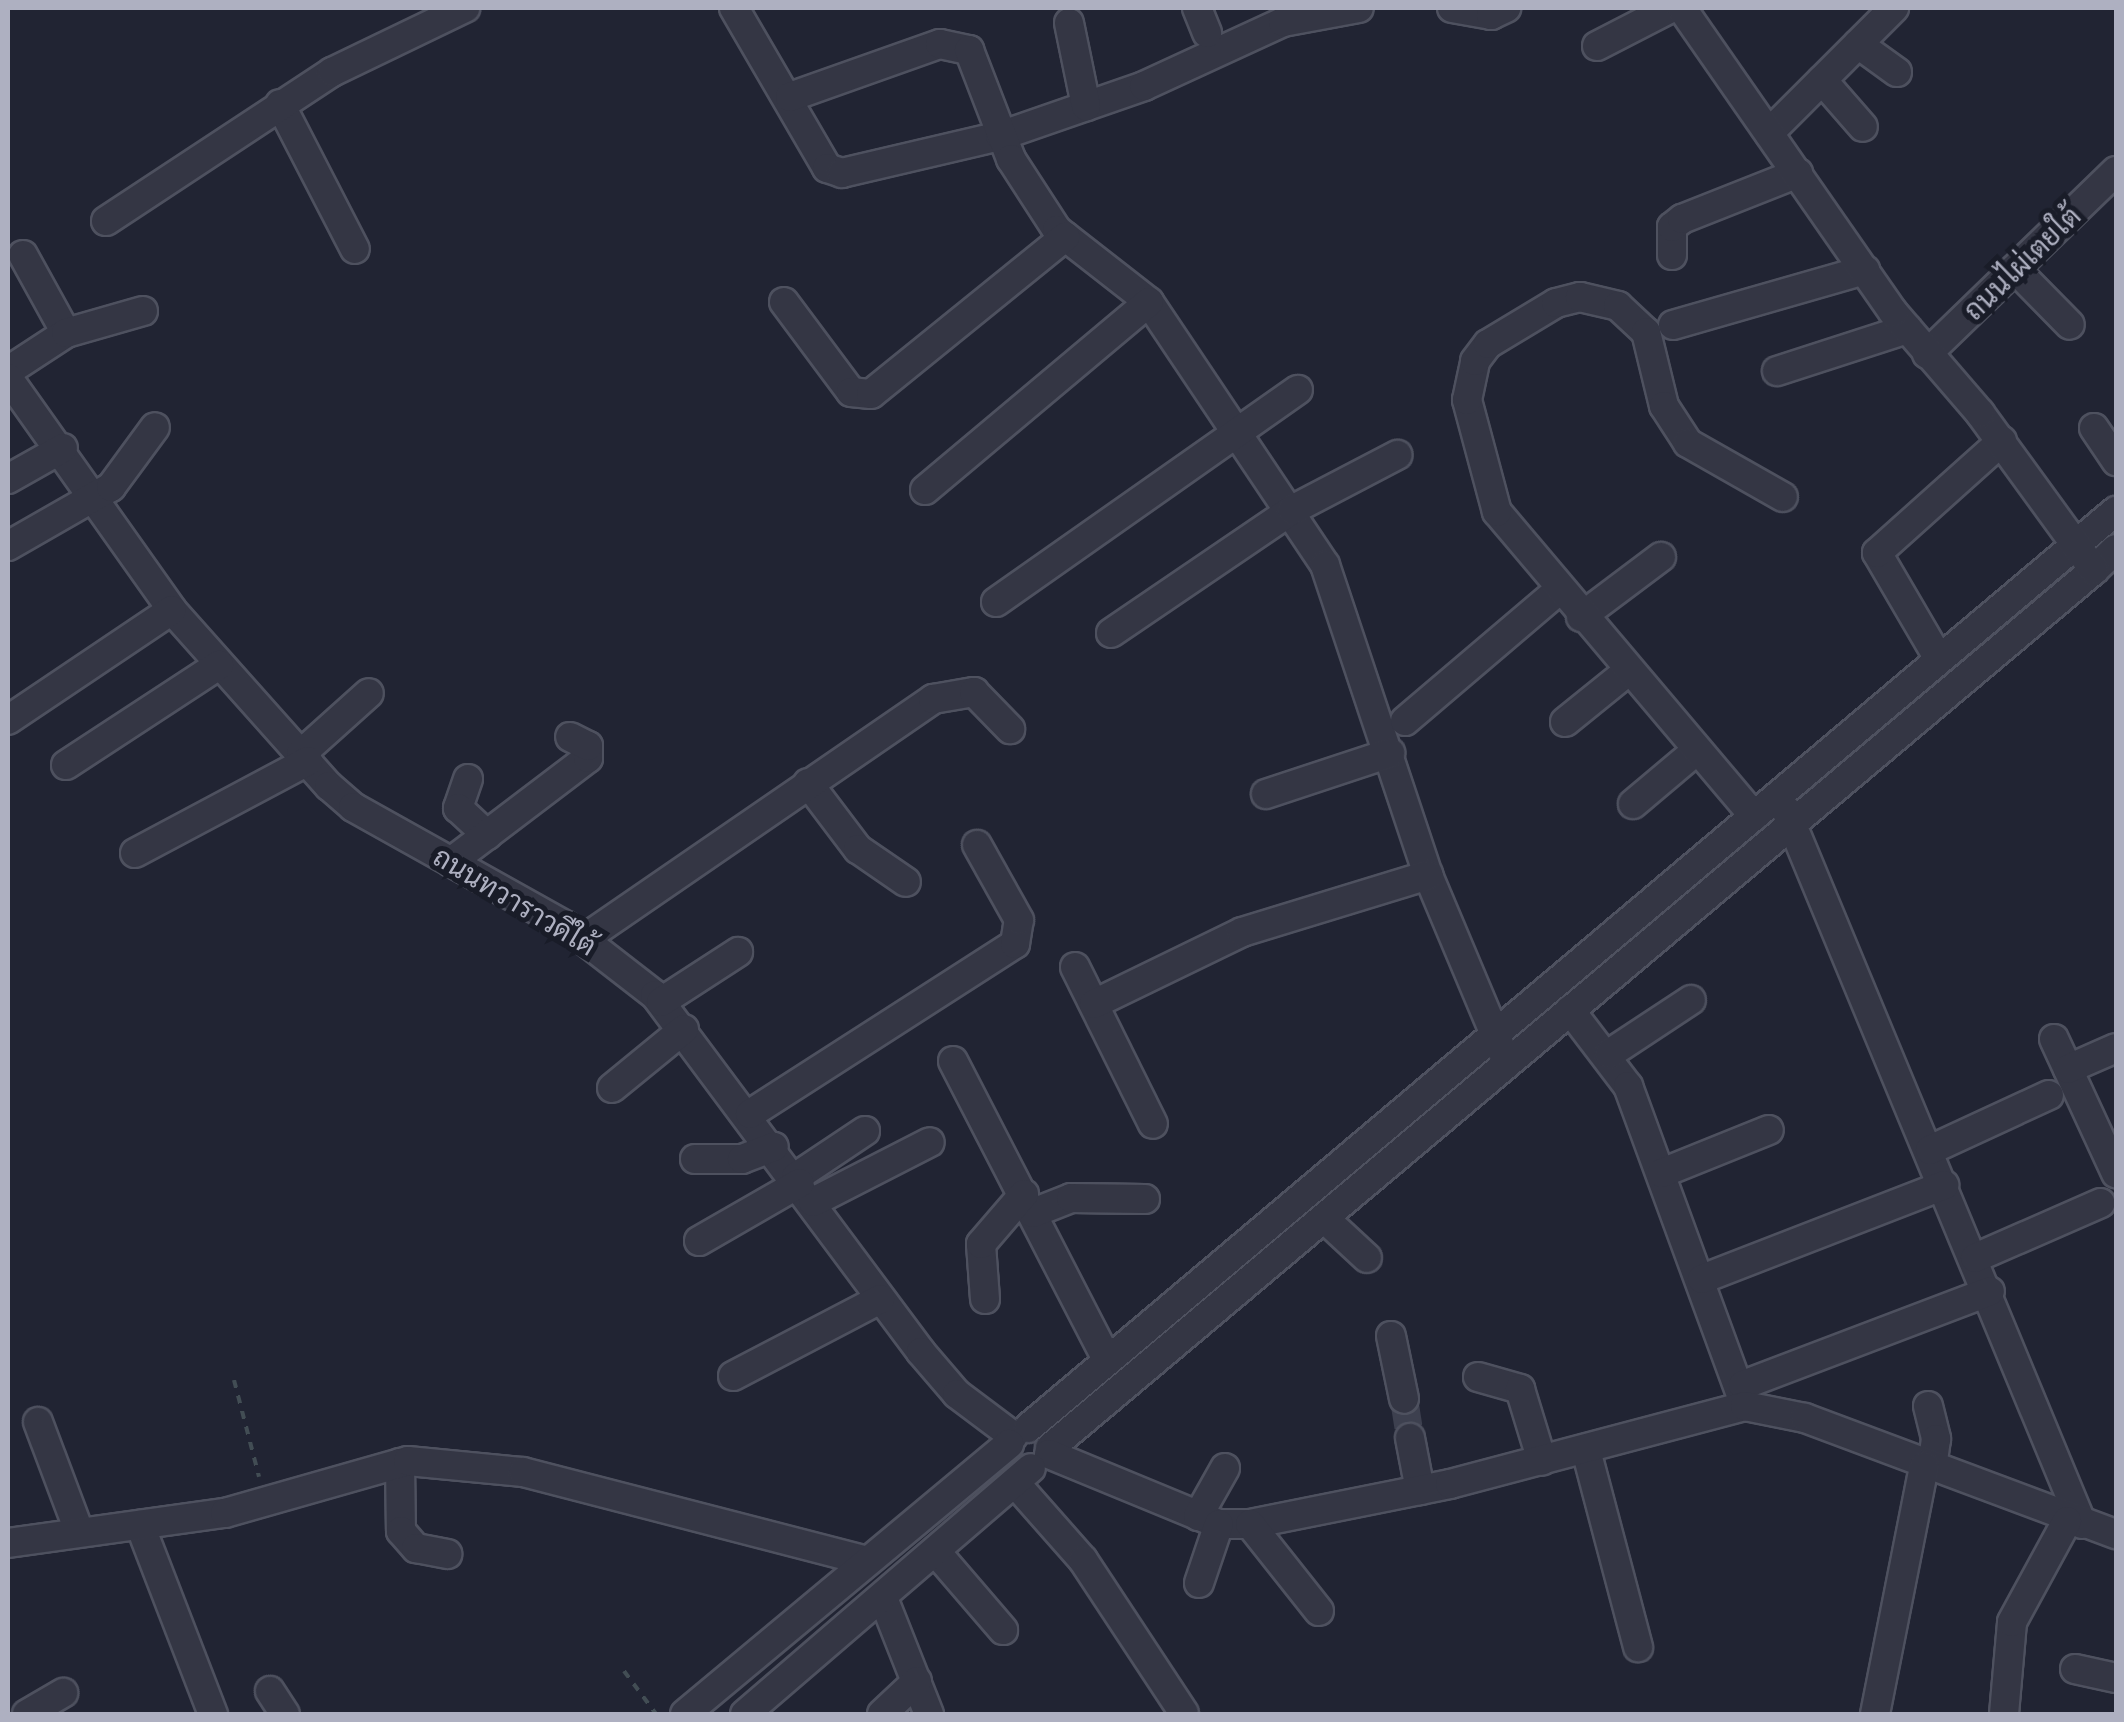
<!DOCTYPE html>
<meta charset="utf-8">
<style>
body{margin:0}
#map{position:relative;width:2124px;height:1722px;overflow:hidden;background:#212433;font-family:"PT Sans",Sarabun,sans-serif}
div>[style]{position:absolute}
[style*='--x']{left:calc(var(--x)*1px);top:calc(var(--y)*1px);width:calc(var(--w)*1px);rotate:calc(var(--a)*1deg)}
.minor-tunnel>*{height:28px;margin-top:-14px;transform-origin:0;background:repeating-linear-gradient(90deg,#3d404f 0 28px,transparent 0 42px)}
.path>*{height:4px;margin-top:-2px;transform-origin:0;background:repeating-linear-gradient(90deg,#424d54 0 8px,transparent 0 16px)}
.roads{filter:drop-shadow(2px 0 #4e515f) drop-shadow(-2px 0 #4e515f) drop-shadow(0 2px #4e515f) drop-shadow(0 -2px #4e515f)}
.minor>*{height:28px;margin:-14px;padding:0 14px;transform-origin:14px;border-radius:14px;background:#343644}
span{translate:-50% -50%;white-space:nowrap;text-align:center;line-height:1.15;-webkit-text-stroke:10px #191c28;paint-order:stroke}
.street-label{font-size:28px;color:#aeb0c1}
.frame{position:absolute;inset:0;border:10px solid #aeb0c1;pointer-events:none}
</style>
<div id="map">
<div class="minor-tunnel">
<i style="--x:1404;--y:1399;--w:39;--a:81"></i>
</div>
<div class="path">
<i style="--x:234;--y:1380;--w:100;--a:75.5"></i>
<i style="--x:624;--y:1671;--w:54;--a:53.3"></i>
</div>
<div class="roads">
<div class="minor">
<i style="--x:734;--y:8;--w:185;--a:59.8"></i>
<i style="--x:827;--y:168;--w:16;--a:18"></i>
<i style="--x:842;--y:173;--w:162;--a:-13.2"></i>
<i style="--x:1000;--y:136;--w:152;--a:-19.1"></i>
<i style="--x:1144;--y:86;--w:153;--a:-24.7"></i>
<i style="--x:1283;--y:22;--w:77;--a:-10.4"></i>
<i style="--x:1197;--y:8;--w:27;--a:68"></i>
<i style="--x:1452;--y:8;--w:40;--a:10"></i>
<i style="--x:1491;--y:15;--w:17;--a:-25"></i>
<i style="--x:1069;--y:23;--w:85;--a:78.4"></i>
<i style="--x:1858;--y:44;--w:48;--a:35.7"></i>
<i style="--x:1597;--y:46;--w:83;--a:-27.2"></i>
<i style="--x:1822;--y:80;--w:62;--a:48.9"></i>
<i style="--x:790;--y:97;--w:159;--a:-19.5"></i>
<i style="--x:940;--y:44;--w:30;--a:12"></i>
<i style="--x:969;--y:50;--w:117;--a:68.9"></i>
<i style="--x:1011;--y:159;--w:85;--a:57.1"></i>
<i style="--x:1057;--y:230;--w:117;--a:38"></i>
<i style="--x:1149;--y:302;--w:316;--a:56.2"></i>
<i style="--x:1325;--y:565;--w:327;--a:71.6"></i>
<i style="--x:1428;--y:875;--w:191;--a:67.2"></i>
<i style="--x:280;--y:104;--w:163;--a:62.7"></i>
<i style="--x:1769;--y:133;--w:177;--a:-45"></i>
<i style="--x:106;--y:221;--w:271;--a:-33.4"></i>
<i style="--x:332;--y:72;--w:148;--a:-25.7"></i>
<i style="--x:23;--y:255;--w:89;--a:61.1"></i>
<i style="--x:1672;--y:255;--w:28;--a:-90"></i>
<i style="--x:1672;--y:227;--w:13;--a:-39"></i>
<i style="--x:1682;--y:219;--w:125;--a:-21.6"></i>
<i style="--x:2015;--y:269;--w:78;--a:45.5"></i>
<i style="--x:784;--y:302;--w:112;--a:53.3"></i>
<i style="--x:851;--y:392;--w:20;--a:6"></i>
<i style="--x:871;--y:394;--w:250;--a:-39"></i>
<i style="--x:1673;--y:325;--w:200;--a:-16"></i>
<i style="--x:1927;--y:354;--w:263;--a:-44.1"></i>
<i style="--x:8;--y:371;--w:69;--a:-33.2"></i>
<i style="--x:66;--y:333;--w:80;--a:-15.9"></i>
<i style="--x:1777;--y:371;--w:137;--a:-17.9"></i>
<i style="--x:8;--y:378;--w:284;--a:54.7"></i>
<i style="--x:172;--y:610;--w:236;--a:48.3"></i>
<i style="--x:329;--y:786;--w:32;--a:41"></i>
<i style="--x:353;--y:807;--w:244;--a:29.2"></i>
<i style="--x:566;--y:926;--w:113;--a:37.8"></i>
<i style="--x:655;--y:995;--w:445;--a:53.3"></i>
<i style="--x:921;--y:1352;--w:55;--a:49.4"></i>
<i style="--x:957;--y:1394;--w:70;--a:36.9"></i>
<i style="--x:2094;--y:428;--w:40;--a:56"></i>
<i style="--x:8;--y:479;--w:63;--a:-29.4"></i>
<i style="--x:925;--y:490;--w:292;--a:-40"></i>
<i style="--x:8;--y:546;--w:119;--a:-29.8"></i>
<i style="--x:111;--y:487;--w:74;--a:-53.7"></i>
<i style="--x:2094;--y:570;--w:30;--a:-44"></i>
<i style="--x:996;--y:602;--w:369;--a:-35.1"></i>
<i style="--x:1581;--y:617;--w:100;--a:-36.9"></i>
<i style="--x:1111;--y:633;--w:219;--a:-34.2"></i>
<i style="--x:1292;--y:510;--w:119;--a:-27.6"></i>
<i style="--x:1939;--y:659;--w:123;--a:-120.3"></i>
<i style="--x:1877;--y:553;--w:168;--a:-41.9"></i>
<i style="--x:8;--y:720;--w:197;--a:-33.9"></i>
<i style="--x:1405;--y:721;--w:202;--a:-40.4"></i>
<i style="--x:1565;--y:722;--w:81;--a:-39"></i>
<i style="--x:301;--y:754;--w:91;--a:-41.9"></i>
<i style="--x:66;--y:765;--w:183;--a:-33.2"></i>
<i style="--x:468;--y:779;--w:31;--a:109"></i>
<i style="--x:458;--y:808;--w:40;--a:43"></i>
<i style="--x:808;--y:783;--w:83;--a:52.9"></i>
<i style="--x:858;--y:849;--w:58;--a:34.5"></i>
<i style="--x:1266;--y:794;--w:131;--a:-18.3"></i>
<i style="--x:1633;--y:804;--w:82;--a:-40.1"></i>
<i style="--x:1786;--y:810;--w:773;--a:67.48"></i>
<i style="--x:1754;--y:816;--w:398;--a:-130.2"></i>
<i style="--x:1497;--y:512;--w:116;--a:-105"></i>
<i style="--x:1467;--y:400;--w:40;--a:-78"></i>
<i style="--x:1475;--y:361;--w:21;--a:-53"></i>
<i style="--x:1488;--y:344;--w:79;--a:-31.1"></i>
<i style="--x:1556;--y:303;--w:25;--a:-14"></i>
<i style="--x:1580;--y:297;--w:39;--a:13"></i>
<i style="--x:1618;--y:306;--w:38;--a:43"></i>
<i style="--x:1646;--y:332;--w:76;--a:76.3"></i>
<i style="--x:1664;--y:406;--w:44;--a:57"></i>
<i style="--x:1688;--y:443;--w:109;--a:29.6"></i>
<i style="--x:135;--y:853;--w:196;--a:-28"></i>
<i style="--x:451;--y:862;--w:172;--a:-37.2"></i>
<i style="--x:588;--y:758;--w:12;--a:-90"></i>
<i style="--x:588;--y:746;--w:20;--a:-153"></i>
<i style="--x:584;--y:939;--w:424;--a:-34.5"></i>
<i style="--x:933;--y:699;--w:42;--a:-9.7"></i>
<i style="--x:974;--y:692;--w:52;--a:45.8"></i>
<i style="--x:1075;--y:967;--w:175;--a:63.6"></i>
<i style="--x:661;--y:1002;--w:92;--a:-33"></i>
<i style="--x:1094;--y:1004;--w:165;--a:-25.9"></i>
<i style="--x:1242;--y:932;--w:195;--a:-17"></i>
<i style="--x:1570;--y:1010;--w:96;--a:52.7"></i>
<i style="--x:1628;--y:1086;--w:341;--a:69.9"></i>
<i style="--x:2054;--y:1039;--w:148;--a:65.2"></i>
<i style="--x:1609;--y:1054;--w:98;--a:-33.4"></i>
<i style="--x:953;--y:1061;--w:336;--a:62.7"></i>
<i style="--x:2068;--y:1069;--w:52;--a:-23.6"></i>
<i style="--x:612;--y:1088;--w:93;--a:-39.3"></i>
<i style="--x:750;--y:1114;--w:315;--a:-32.7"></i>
<i style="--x:1015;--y:944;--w:24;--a:-81"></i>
<i style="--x:1019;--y:920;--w:86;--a:-119.2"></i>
<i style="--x:1930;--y:1150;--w:131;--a:-24.8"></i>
<i style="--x:695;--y:1159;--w:47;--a:0"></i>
<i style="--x:742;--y:1159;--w:34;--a:-21"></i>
<i style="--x:1662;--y:1173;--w:115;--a:-21.9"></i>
<i style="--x:796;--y:1177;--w:83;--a:-33.7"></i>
<i style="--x:813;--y:1202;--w:131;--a:-27.1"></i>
<i style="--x:1033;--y:1213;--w:41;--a:-21.5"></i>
<i style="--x:1071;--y:1198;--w:74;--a:0.8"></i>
<i style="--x:1325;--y:1219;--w:57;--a:42.9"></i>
<i style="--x:699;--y:1241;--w:116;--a:-29.9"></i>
<i style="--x:1975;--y:1258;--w:137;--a:-23.6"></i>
<i style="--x:1702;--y:1279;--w:260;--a:-21.2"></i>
<i style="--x:985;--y:1299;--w:55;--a:-94.2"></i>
<i style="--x:981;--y:1244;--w:66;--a:-49.3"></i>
<i style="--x:1391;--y:1336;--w:64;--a:78.3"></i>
<i style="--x:733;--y:1376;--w:166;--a:-27.6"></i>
<i style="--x:1478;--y:1377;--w:44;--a:15.9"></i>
<i style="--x:1520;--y:1389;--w:75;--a:73"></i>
<i style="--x:1743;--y:1385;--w:264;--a:-20.8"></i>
<i style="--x:1928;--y:1406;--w:34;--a:76"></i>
<i style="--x:1936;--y:1439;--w:29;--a:98"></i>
<i style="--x:38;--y:1422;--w:116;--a:69.4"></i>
<i style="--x:1028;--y:1428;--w:1423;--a:-40.13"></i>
<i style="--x:1410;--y:1438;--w:53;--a:79.1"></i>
<i style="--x:1050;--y:1448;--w:1364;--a:-40.06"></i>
<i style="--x:2094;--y:570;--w:194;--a:-126"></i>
<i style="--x:1980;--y:413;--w:133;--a:-130.7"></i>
<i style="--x:1893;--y:312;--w:370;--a:-124.8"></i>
<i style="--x:1586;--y:1450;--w:204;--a:75.2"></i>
<i style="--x:1049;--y:1454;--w:184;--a:22.4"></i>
<i style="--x:1219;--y:1524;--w:31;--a:0"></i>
<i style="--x:1250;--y:1524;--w:204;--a:-11.3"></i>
<i style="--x:1450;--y:1484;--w:305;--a:-14.8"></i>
<i style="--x:1745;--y:1406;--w:61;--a:11.3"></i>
<i style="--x:1805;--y:1418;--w:332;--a:20.5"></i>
<i style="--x:400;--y:1463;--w:68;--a:89.2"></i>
<i style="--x:401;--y:1531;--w:23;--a:49"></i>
<i style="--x:416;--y:1548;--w:32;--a:11"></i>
<i style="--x:1016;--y:1484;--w:101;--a:48.6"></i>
<i style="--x:1083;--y:1560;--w:183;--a:56.6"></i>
<i style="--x:1198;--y:1516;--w:55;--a:-60.6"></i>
<i style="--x:1250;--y:1524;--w:111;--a:51.6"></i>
<i style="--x:140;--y:1525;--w:203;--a:68.9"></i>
<i style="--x:8;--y:1543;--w:219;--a:-7.9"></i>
<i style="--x:225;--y:1513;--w:190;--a:-15.9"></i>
<i style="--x:408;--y:1461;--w:116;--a:5.5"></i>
<i style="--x:523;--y:1472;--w:355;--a:14.5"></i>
<i style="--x:936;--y:1552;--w:103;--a:49.3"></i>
<i style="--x:1199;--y:1583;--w:62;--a:-71.3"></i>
<i style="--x:883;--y:1598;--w:125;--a:68.4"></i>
<i style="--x:2075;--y:1669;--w:42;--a:12.4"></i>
<i style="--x:270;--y:1691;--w:27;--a:57"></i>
<i style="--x:27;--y:1714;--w:42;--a:-30.3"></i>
<i style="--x:685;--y:1714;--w:422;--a:-39.8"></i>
<i style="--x:745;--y:1714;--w:377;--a:-40.7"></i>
<i style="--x:882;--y:1714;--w:48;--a:-43.3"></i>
<i style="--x:1875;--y:1714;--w:253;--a:-78.8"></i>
<i style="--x:2004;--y:1714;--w:92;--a:-85"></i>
<i style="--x:2012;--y:1622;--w:115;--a:-61.4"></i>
</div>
</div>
<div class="street-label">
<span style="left:2022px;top:263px;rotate:-44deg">ถนนไผ่เตยใต้</span>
<span style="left:515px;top:901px;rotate:31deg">ถนนทวาราวดีใต้</span>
</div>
<div class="frame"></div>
</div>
